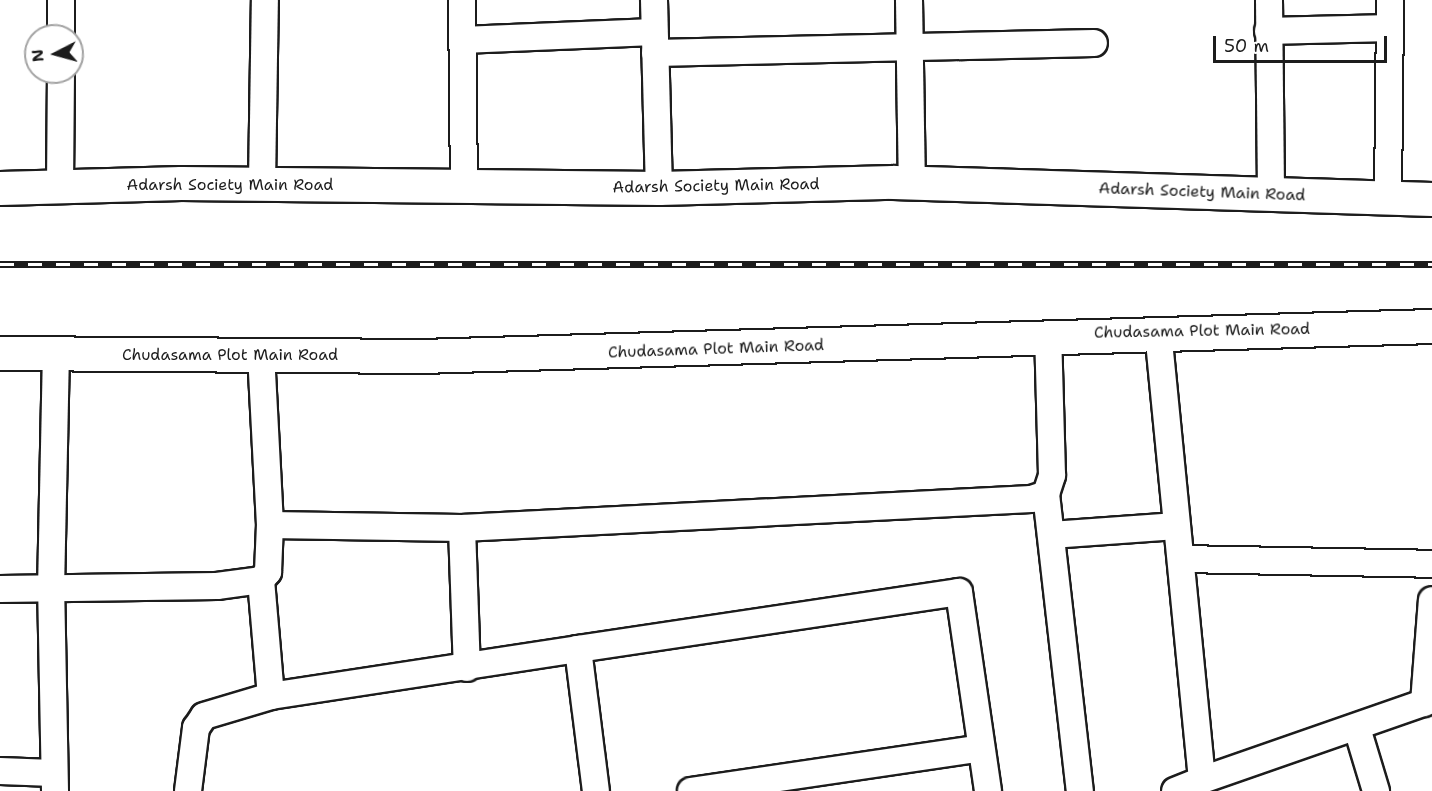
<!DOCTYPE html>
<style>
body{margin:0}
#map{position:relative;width:1432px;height:791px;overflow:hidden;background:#fff;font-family:"Shantell Sans",sans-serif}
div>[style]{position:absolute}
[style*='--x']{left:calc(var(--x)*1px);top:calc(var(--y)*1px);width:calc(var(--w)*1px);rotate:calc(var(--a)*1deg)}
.roads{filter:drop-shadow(2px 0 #1c1c1c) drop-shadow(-2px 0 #1c1c1c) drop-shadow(0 2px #1c1c1c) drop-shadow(0 -2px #1c1c1c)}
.street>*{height:26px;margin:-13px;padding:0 13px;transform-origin:13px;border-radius:13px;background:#fff}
.secondary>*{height:33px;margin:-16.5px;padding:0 16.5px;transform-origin:16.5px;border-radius:16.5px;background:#fff}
.rail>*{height:7px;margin-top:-3.5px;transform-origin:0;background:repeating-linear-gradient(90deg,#fff 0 14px,#1c1c1c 0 28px);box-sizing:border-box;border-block:2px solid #1c1c1c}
span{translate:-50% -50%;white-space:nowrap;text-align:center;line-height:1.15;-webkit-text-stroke:5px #fff;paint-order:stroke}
.street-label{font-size:16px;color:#1c1c1c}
.north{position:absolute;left:24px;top:24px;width:60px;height:60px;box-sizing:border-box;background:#fff;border:2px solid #a4a4a4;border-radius:50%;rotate:264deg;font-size:16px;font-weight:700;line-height:24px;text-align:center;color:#1c1c1c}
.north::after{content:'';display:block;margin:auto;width:21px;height:27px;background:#1c1c1c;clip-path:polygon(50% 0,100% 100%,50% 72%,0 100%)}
.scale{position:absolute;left:1213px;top:36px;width:174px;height:27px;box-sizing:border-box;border:3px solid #1c1c1c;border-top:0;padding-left:8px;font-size:18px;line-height:21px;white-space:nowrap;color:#1c1c1c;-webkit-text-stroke:4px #fff;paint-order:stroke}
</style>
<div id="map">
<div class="roads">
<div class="street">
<i style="--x:462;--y:0;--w:188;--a:89.4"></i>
<i style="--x:654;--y:0;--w:188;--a:88.5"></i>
<i style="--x:909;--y:0;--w:183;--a:89.1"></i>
<i style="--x:1269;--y:0;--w:194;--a:89.4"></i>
<i style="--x:1268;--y:31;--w:121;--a:-1.4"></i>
<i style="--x:61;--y:36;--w:36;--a:-90"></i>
<i style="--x:462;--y:40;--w:192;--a:-2.4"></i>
<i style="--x:655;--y:53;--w:439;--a:-1.3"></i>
<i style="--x:262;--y:184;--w:184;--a:-89.1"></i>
<i style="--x:60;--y:186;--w:114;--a:-89.5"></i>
<i style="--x:1388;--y:198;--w:198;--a:-89.4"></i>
<i style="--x:1158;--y:331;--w:451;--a:84.4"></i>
<i style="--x:1202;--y:780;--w:29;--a:158"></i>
<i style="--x:1046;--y:494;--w:299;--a:83.5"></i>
<i style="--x:270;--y:525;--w:192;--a:0.9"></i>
<i style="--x:462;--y:528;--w:570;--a:-2.92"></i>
<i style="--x:1031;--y:499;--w:16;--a:-18"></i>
<i style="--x:1046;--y:494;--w:20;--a:-72"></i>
<i style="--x:1052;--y:475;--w:139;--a:-91.6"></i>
<i style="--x:462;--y:528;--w:140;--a:88"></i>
<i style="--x:1051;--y:535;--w:126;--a:-4.1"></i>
<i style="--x:1181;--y:559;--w:251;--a:1.1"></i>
<i style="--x:261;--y:580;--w:116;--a:85.1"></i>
<i style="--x:271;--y:696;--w:311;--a:-8.7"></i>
<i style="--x:578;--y:649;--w:143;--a:82.8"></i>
<i style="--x:0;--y:589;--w:217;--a:-0.8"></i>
<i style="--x:217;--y:586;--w:44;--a:-7.8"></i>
<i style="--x:261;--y:580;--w:11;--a:-49"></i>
<i style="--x:268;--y:572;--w:47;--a:-87.6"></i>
<i style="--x:270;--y:525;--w:170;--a:-93"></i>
<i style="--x:578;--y:649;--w:385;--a:-8.5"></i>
<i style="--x:959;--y:592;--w:201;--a:81.7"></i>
<i style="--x:1424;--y:703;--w:103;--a:-85.6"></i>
<i style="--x:1357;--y:728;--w:66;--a:73.2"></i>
<i style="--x:0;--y:771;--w:53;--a:2.2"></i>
<i style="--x:1202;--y:780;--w:244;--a:-19.2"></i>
<i style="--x:55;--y:791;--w:201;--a:-91.1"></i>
<i style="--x:51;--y:590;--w:236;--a:-88.8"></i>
<i style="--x:188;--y:791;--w:64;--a:-82.8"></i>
<i style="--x:196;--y:728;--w:14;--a:-56"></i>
<i style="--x:204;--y:716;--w:70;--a:-16.6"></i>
<i style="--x:691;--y:791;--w:293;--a:-8.4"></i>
</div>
<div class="secondary">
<i style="--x:0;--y:188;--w:181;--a:-1.6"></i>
<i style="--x:181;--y:183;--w:478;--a:0.6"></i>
<i style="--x:659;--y:188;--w:234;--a:-1.5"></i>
<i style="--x:893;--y:182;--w:539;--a:1.81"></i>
<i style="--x:0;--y:353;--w:421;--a:0.4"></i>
<i style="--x:421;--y:356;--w:1011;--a:-1.7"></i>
</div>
</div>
<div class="rail">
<i style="--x:0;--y:264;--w:1432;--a:0"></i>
</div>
<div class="street-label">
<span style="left:230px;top:185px">Adarsh Society Main Road</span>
<span style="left:716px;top:186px;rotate:-1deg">Adarsh Society Main Road</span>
<span style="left:1202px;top:192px;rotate:2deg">Adarsh Society Main Road</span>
<span style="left:1202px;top:331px;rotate:-1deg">Chudasama Plot Main Road</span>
<span style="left:716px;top:349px;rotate:-2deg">Chudasama Plot Main Road</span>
<span style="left:230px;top:355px">Chudasama Plot Main Road</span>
</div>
<div class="north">N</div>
<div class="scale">50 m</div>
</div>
